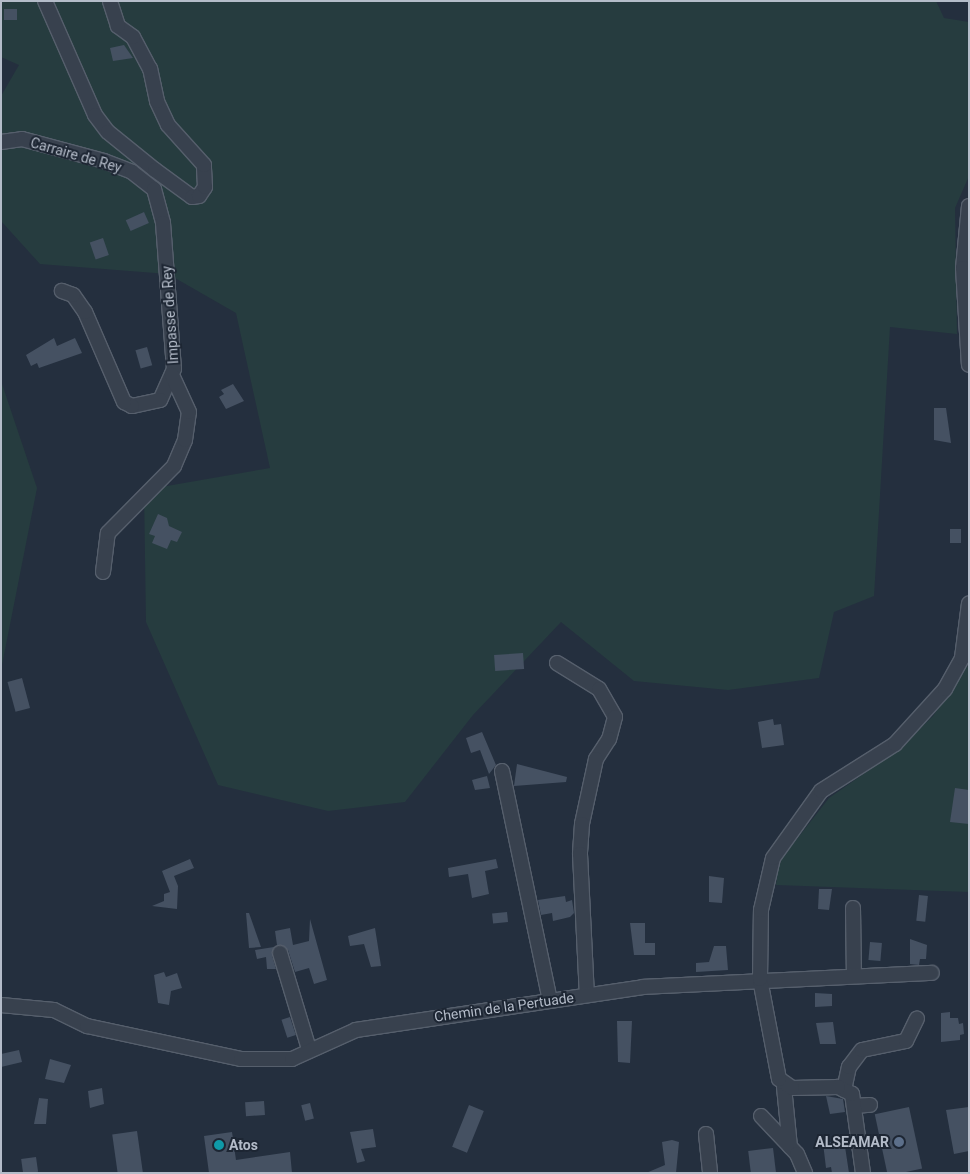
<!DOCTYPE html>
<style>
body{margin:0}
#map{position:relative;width:970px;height:1174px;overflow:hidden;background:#242f3e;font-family:Roboto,sans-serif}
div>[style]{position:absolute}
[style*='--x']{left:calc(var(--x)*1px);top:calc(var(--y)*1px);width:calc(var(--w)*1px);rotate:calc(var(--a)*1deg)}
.green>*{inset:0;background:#263c3f}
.building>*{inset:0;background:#455162;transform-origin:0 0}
.roads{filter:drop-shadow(1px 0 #565f6c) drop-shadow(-1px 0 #565f6c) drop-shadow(0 1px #565f6c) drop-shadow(0 -1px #565f6c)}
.minor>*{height:14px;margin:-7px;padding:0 7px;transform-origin:7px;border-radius:7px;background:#38414e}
.dots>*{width:14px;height:14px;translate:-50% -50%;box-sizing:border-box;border:2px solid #1d2633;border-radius:50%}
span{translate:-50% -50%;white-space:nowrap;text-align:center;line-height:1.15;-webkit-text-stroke:4px #1d2633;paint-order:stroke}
.street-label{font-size:14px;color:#b4bcc9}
.poi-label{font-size:14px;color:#b4bcc9;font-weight:700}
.right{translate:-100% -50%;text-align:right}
.left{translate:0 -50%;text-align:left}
.frame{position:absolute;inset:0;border:2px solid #b4bcc9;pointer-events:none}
</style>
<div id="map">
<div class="green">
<i style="clip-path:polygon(1px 1px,936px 1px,944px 18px,969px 22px,969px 176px,955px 208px,957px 334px,890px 327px,874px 596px,834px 612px,819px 678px,728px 690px,634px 681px,561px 622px,473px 715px,405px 802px,328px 811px,218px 785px,146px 622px,144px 490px,270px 468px,236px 313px,168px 274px,40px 264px,1px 221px,1px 96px,19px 65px,1px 57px)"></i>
<i style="clip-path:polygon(1px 381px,37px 488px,1px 670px)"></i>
<i style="clip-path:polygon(969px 664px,969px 892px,776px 885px,779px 862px,829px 798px,898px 750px,933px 716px)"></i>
</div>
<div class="building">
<i style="left:4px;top:9px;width:13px;height:11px"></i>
<i style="clip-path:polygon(124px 45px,133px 58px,113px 61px,110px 48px)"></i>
<i style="left:144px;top:212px;width:12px;height:20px;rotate:66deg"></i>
<i style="left:103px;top:238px;width:18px;height:14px;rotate:71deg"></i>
<i style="clip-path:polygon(54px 338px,57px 346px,75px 338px,82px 353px,39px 368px,37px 363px,31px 366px,26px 355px)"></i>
<i style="left:147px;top:347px;width:19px;height:12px;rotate:74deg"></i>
<i style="clip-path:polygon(233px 384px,244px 401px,226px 409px,219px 397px,224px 394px,221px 390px)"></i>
<i style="clip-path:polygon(934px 408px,946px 408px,951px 443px,934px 440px)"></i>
<i style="clip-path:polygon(158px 514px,167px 518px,169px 526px,182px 532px,177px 542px,171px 540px,167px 549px,152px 543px,155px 536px,149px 534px)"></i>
<i style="left:950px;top:529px;width:11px;height:14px"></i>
<i style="left:523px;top:653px;width:16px;height:29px;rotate:86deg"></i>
<i style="left:22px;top:678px;width:31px;height:15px;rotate:75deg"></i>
<i style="clip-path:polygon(773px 719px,774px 725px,781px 724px,784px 745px,762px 748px,758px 722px)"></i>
<i style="clip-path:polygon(482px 732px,496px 765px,489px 774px,480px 750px,471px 753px,466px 738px)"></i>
<i style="clip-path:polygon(517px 764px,567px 777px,566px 782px,514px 786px)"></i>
<i style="clip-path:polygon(487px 776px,490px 788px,475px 790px,472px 780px)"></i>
<i style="clip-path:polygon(955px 788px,969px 790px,969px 824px,950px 822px)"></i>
<i style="clip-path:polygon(190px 859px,194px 868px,174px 876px,178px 886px,177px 909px,152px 906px,164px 901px,164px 894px,170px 892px,162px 871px)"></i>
<i style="clip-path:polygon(496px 859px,498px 868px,485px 871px,489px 894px,472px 898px,468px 874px,449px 877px,448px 868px)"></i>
<i style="clip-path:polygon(709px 876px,724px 878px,722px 903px,709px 902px)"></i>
<i style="clip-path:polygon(819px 889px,832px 889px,829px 910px,818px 909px)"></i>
<i style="left:919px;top:895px;width:9px;height:26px;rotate:6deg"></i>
<i style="clip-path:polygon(565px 896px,566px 902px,572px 900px,574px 913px,570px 917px,553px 921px,552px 913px,541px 915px,538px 900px)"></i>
<i style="left:507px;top:912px;width:10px;height:15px;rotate:84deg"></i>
<i style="clip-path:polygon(246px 913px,249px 913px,261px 947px,249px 948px)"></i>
<i style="clip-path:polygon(310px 919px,327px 980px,314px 984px,309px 968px,295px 972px,288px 950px,277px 945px,275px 931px,290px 928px,293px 945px,309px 941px)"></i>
<i style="clip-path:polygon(630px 923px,645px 923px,645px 943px,655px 943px,655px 955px,634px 955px)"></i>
<i style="clip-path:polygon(375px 928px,381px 966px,371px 967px,364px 944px,350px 946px,348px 936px)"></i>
<i style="clip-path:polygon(910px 939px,927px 945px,926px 959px,920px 959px,919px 965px,910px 964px)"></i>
<i style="left:870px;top:942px;width:12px;height:18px;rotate:5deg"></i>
<i style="clip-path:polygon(714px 946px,726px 946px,728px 970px,696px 972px,696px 963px,709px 962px)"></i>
<i style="clip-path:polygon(274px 947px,272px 955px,276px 969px,267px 969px,266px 957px,257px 959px,255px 950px)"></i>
<i style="clip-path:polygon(164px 972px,166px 977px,177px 973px,182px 988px,171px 991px,169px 1005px,158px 1003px,154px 975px)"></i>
<i style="clip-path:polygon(815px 993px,832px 994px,832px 1006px,815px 1007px)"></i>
<i style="clip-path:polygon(950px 1012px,950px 1018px,958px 1018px,959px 1024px,963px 1023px,964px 1034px,960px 1035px,960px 1040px,941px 1042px,941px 1013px)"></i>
<i style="left:290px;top:1017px;width:19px;height:9px;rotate:72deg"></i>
<i style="clip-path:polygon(617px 1021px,632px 1021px,630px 1063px,618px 1062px)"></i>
<i style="clip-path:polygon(833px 1022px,836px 1044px,820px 1044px,816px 1023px)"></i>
<i style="clip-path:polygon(19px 1050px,22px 1062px,1px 1067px,1px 1054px)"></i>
<i style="clip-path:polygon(50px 1059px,71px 1065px,64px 1083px,45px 1079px)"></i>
<i style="clip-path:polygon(102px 1088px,104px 1104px,90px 1108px,88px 1091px)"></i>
<i style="clip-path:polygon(826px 1096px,843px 1099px,845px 1112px,830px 1114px)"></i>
<i style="clip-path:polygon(39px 1098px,48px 1099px,46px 1124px,34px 1124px)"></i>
<i style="left:264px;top:1101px;width:14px;height:19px;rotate:86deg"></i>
<i style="left:310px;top:1103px;width:16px;height:9px;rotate:76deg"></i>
<i style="left:469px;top:1105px;width:16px;height:45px;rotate:22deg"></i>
<i style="left:909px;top:1107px;width:63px;height:35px;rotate:78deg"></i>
<i style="clip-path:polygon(969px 1107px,969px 1151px,954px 1154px,946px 1110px)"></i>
<i style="clip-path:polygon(373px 1129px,376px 1147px,361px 1149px,365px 1161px,357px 1163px,350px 1132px)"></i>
<i style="left:137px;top:1131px;width:42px;height:25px;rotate:82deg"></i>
<i style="clip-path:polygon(232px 1132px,236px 1160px,290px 1152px,292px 1173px,209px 1173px,204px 1136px)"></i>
<i style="clip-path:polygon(672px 1140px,679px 1142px,676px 1173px,646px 1173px,665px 1165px,662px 1142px)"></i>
<i style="clip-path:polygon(844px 1140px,849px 1173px,832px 1173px,831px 1167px,826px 1168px,823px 1143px)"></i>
<i style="left:773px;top:1148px;width:25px;height:25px;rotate:83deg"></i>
<i style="left:36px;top:1157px;width:15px;height:15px;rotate:82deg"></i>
</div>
<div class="roads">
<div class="minor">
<i style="--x:45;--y:1;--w:124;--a:66.3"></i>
<i style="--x:95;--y:115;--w:21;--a:53"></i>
<i style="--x:108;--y:132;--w:60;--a:39"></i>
<i style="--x:155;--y:170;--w:46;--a:36.1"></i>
<i style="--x:192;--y:197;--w:7;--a:-8"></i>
<i style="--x:199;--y:196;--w:11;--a:-56"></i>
<i style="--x:205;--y:187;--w:22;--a:-93"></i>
<i style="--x:204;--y:165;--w:54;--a:-132"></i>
<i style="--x:168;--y:125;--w:26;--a:-115"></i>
<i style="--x:157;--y:101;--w:33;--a:-102"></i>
<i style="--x:150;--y:69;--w:36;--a:-118"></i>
<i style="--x:133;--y:37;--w:19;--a:-144"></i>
<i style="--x:118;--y:26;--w:26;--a:-108"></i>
<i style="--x:1;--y:142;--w:21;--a:-8"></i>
<i style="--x:22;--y:139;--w:85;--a:15"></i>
<i style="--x:104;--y:161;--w:30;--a:21"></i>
<i style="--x:132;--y:172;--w:28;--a:38"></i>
<i style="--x:154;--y:189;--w:35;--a:75"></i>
<i style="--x:163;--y:223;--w:146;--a:85.7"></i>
<i style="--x:174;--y:369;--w:34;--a:114"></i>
<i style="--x:160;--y:400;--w:29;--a:168"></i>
<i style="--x:132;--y:406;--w:9;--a:-153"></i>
<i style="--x:124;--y:402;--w:98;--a:-113.4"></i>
<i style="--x:85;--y:312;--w:21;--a:-125"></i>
<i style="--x:73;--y:295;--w:12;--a:-160"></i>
<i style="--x:969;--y:206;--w:62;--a:95.5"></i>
<i style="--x:963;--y:268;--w:97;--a:86.5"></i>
<i style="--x:103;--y:572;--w:39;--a:-83"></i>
<i style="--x:108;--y:533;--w:94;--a:-45.4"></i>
<i style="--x:174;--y:466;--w:28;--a:-67"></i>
<i style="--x:185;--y:440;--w:28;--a:-82"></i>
<i style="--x:189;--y:412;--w:41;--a:-114.7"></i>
<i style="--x:557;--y:663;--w:49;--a:31.8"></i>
<i style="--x:599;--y:689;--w:32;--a:60"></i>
<i style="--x:615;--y:717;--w:23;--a:105"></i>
<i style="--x:609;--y:739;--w:24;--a:123"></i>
<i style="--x:596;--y:759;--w:66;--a:102.2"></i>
<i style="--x:582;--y:824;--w:30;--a:94"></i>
<i style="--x:580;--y:854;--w:141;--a:87.2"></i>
<i style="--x:502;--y:771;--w:234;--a:78.2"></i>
<i style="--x:853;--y:908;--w:68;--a:89.2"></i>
<i style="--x:280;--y:953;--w:100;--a:73.2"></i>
<i style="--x:1;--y:1005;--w:53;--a:5.4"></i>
<i style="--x:54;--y:1010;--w:37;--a:26"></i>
<i style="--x:87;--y:1026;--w:157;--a:12.1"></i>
<i style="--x:241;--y:1059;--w:51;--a:0"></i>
<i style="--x:292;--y:1059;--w:70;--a:-24.4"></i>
<i style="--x:356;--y:1030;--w:290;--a:-8.5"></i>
<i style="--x:643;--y:987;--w:289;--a:-2.8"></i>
<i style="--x:784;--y:1087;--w:60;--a:84.3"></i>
<i style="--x:844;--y:1090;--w:24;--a:-78"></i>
<i style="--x:849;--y:1067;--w:21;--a:-53"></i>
<i style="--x:862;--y:1050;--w:45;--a:-11.6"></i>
<i style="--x:906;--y:1041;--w:25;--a:-64"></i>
<i style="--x:854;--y:1106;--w:16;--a:-4"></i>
<i style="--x:761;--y:1116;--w:52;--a:46.5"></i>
<i style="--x:797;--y:1154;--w:21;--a:67"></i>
<i style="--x:706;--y:1134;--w:39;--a:84"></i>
<i style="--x:863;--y:1173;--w:80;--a:-97.9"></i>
<i style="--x:852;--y:1094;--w:16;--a:-153"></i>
<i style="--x:838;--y:1087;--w:46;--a:178.8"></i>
<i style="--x:792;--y:1088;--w:16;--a:-145"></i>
<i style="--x:779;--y:1079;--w:102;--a:-100.8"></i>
<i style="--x:760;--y:979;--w:69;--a:-89.2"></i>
<i style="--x:761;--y:910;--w:53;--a:-77"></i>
<i style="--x:773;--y:858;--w:82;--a:-54.4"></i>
<i style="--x:821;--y:791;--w:88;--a:-32.4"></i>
<i style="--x:895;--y:744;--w:74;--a:-47.7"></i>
<i style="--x:945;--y:689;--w:35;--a:-61"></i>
<i style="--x:962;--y:658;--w:55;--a:-82.7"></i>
</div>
</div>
<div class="dots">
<i style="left:899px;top:1142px;background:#5c6f8a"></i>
<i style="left:219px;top:1145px;background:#0f9aa8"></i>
</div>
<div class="street-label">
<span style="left:76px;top:155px;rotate:16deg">Carraire de Rey</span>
<span style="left:170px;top:315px;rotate:-94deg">Impasse de Rey</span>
<span style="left:504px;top:1007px;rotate:-8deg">Chemin de la Pertuade</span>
</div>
<div class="poi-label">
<span class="right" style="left:889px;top:1142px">ALSEAMAR</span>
<span class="left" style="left:229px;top:1145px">Atos</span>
</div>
<div class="frame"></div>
</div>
